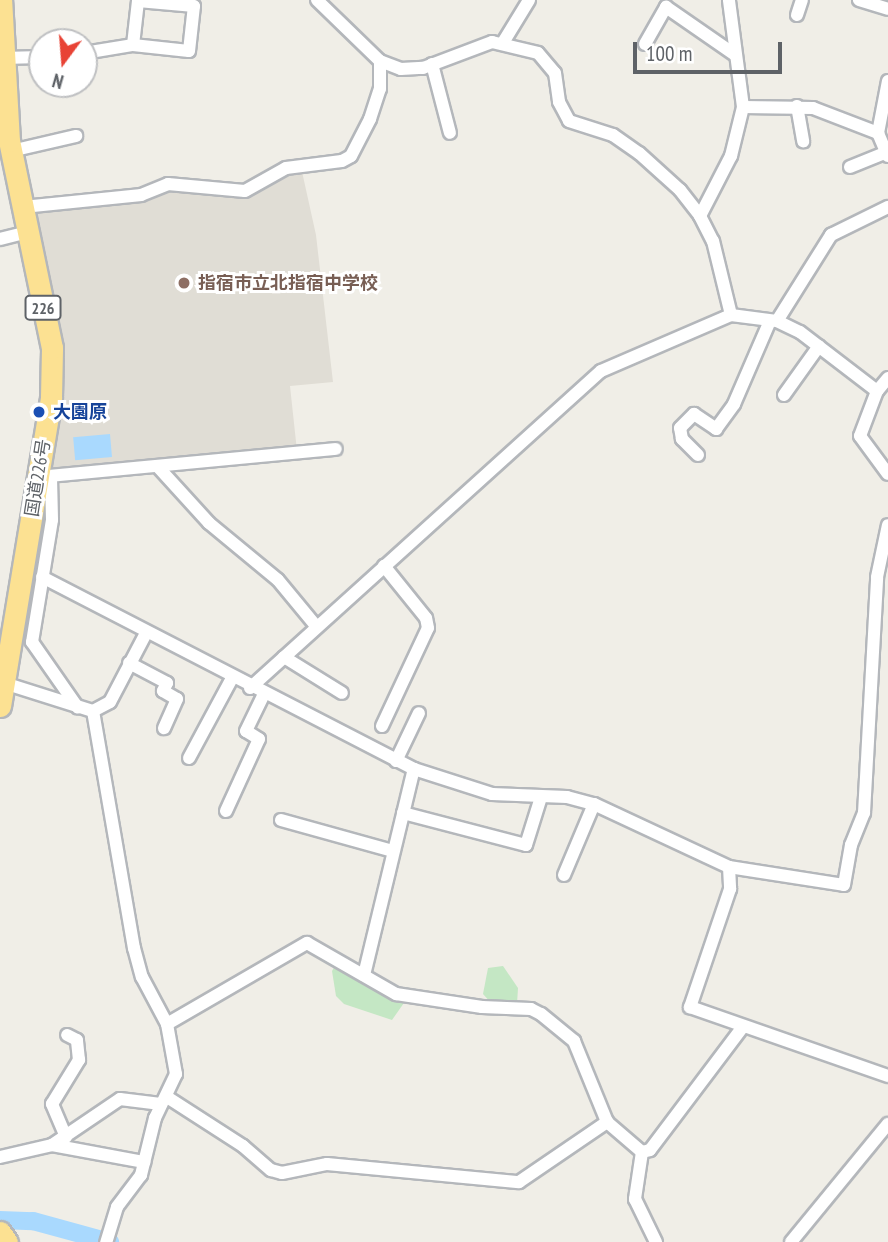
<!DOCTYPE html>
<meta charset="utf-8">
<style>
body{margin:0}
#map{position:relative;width:888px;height:1242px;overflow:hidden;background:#f0eee7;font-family:"PT Sans Narrow","Noto Sans JP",sans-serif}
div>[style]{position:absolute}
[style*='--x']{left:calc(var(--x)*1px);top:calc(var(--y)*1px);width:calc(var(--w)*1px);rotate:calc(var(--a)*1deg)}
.education>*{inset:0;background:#e0ddd5}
.green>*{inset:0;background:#c4e7c4}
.water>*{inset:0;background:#a9d9fe;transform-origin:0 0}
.river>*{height:18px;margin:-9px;padding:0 9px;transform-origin:9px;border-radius:9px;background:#a9d9fe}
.roads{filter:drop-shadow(2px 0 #b4b7bb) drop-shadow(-2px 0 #b4b7bb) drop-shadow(0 2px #b4b7bb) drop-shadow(0 -2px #b4b7bb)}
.street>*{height:12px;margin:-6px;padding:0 6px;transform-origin:6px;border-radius:6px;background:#fff}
.highway>*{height:21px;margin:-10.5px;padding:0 10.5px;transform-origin:10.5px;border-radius:10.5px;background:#fce192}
.dots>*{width:19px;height:19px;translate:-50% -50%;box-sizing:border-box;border:4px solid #fff;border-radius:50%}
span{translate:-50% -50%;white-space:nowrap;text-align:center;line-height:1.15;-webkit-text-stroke:6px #fff;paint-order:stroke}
.shield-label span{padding:2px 5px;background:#fff;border:2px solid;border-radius:5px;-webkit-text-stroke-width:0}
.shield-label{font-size:16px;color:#5e6267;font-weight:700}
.education-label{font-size:18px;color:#785e54;font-weight:700}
.left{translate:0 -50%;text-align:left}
.transit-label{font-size:18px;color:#164399;font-weight:700}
.street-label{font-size:18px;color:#5e6267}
.north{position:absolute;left:28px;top:28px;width:70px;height:70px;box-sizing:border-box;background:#fff;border:2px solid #bfc0c2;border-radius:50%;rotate:196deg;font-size:19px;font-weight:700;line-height:28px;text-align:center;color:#5e6267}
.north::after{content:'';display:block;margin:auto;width:24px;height:32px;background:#e84335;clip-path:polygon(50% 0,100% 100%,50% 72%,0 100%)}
.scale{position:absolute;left:633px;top:42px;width:149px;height:32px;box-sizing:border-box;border:4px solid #5e6267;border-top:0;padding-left:9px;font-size:21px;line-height:24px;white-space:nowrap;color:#5e6267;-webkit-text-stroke:5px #fff;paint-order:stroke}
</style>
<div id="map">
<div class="education">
<i style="clip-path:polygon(301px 167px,316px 235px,333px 382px,290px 386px,297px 451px,52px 473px,59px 381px,29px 211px,170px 188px,235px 196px,256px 192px,280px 175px)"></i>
</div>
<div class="green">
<i style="clip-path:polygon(335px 966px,406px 1000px,392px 1020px,344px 1004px,336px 996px,332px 971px)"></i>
<i style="clip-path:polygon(503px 966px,518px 988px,517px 1004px,492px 1004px,483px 994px,488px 968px)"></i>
</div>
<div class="water">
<i style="left:110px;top:434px;width:23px;height:37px;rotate:85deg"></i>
</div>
<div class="river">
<i style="--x:0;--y:1220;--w:33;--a:2"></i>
<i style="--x:33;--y:1221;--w:80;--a:15.3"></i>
</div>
<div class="roads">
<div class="street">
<i style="--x:317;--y:0;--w:88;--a:44.1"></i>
<i style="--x:380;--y:61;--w:22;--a:21"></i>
<i style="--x:401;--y:69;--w:22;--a:-3"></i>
<i style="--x:423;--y:68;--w:74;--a:-20.6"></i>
<i style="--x:492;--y:42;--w:47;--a:13.4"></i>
<i style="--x:538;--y:53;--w:26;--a:50"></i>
<i style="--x:555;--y:73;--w:29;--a:82"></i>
<i style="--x:559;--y:102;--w:21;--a:62"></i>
<i style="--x:569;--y:121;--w:46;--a:17.7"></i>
<i style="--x:613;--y:135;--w:32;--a:35"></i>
<i style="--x:639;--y:153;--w:55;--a:42.1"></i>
<i style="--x:680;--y:190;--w:33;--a:52"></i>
<i style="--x:700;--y:216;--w:28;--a:63"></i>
<i style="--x:713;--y:241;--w:76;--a:76.3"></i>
<i style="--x:859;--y:0;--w:30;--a:17"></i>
<i style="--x:797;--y:15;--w:16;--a:-72"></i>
<i style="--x:504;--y:41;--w:48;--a:-58.6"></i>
<i style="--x:645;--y:44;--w:43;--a:-60.4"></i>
<i style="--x:666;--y:7;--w:83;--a:34.7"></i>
<i style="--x:84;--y:53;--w:50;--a:-9.3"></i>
<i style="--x:133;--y:45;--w:56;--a:6.1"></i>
<i style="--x:189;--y:51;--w:45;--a:-83.7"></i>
<i style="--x:194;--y:6;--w:56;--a:-174.9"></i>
<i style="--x:138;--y:1;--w:44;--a:96.5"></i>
<i style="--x:2;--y:58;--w:40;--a:-1.4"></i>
<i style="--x:432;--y:64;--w:71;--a:75.4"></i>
<i style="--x:888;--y:81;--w:53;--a:100.9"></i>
<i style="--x:878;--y:133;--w:25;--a:67"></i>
<i style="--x:797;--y:106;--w:36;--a:80"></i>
<i style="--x:743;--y:107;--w:70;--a:0.8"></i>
<i style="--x:813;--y:108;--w:70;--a:21"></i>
<i style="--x:11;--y:151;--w:67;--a:-13"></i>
<i style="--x:850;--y:167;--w:40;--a:-22"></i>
<i style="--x:23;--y:207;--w:119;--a:-5.8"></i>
<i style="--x:141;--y:195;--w:29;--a:-22"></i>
<i style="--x:168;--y:184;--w:77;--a:5.2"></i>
<i style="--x:245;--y:191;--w:47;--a:-29.3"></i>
<i style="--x:286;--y:168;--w:56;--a:-7.1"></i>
<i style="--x:342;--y:161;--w:10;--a:-29"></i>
<i style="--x:351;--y:156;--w:42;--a:-62.8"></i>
<i style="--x:370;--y:119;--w:32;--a:-72"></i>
<i style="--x:380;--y:89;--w:28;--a:-90"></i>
<i style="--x:700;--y:216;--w:68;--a:-62.7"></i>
<i style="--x:731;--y:156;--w:50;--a:-76.2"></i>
<i style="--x:743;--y:107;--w:108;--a:-97.5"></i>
<i style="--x:0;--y:239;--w:29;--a:-14"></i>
<i style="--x:777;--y:321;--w:102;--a:-57.9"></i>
<i style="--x:831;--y:235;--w:64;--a:-26.2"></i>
<i style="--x:888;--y:378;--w:17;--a:130"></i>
<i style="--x:877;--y:391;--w:48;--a:110.7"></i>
<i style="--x:860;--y:436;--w:47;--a:53.6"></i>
<i style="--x:784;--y:395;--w:60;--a:-54.5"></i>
<i style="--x:698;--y:455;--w:23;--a:-135"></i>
<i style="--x:682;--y:439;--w:11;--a:-100"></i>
<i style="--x:680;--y:428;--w:20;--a:-45"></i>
<i style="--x:694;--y:414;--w:27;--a:34"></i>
<i style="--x:716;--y:429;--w:31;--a:-54"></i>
<i style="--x:734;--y:404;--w:90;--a:-66.6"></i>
<i style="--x:159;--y:468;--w:74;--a:47.7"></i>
<i style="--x:209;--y:523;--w:89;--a:39.6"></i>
<i style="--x:278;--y:580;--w:60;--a:50.4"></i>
<i style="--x:39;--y:477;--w:298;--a:-5.4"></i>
<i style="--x:51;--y:478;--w:42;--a:88.6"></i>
<i style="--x:52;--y:520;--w:124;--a:99.3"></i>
<i style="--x:32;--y:642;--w:80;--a:55.1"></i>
<i style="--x:42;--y:577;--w:419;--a:27.3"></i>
<i style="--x:414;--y:769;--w:82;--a:17.8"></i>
<i style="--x:492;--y:794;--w:75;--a:2.3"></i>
<i style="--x:567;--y:797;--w:28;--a:15"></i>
<i style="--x:594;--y:804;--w:149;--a:25"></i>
<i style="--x:729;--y:867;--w:116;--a:8.9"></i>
<i style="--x:844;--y:885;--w:41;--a:-80.1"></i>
<i style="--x:851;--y:845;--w:35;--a:-68"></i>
<i style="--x:864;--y:813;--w:236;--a:-86.8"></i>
<i style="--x:877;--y:577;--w:53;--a:-78.1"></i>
<i style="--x:284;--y:657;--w:68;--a:31.8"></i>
<i style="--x:129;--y:663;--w:43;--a:27.8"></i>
<i style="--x:167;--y:683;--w:9;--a:117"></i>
<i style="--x:163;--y:691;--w:16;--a:30"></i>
<i style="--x:177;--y:699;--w:32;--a:114"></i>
<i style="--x:4;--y:683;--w:93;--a:17.5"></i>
<i style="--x:93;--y:711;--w:19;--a:-28"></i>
<i style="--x:110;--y:702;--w:78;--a:-62.4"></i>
<i style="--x:250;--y:688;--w:473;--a:-42.1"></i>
<i style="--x:601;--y:371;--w:142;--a:-23.3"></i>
<i style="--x:731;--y:315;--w:46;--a:7.4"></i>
<i style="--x:777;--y:321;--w:25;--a:26"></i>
<i style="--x:800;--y:332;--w:97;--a:37.5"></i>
<i style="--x:93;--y:711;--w:241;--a:80.2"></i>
<i style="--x:134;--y:948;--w:30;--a:75"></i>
<i style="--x:142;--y:977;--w:53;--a:62"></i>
<i style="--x:167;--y:1024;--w:51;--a:79.8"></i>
<i style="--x:176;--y:1074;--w:49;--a:115.5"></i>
<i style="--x:155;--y:1118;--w:59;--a:103.8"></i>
<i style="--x:141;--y:1175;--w:40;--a:127"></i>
<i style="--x:117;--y:1207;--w:37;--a:107"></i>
<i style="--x:382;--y:726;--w:108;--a:-64.9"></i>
<i style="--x:428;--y:628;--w:10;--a:-101"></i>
<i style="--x:426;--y:618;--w:67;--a:-128.9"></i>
<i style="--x:189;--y:758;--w:91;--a:-61.7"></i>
<i style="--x:396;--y:761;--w:53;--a:-64.4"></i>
<i style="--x:226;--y:811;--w:79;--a:-65.4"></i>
<i style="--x:259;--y:739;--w:15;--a:-148"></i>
<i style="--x:246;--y:731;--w:41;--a:-64.1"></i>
<i style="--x:403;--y:813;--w:127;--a:14.6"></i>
<i style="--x:526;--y:845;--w:50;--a:-72.6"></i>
<i style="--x:281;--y:820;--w:116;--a:15.5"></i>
<i style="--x:729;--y:867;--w:22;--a:87"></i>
<i style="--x:730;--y:889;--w:125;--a:108.7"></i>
<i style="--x:690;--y:1007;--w:210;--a:19.2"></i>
<i style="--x:564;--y:875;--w:77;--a:-67.1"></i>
<i style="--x:364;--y:975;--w:212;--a:-76.4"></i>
<i style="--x:167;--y:1024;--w:162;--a:-30.1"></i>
<i style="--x:307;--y:943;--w:103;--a:29.8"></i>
<i style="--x:396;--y:994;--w:87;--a:8.6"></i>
<i style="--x:482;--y:1007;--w:49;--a:2.3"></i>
<i style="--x:531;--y:1009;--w:11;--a:27"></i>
<i style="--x:541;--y:1014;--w:43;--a:39.3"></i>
<i style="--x:574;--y:1041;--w:87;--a:67.8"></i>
<i style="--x:167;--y:1097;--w:90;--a:32.8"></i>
<i style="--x:243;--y:1146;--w:37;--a:41"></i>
<i style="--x:271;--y:1170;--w:11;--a:15"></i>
<i style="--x:282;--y:1173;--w:46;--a:-11.3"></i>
<i style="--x:327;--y:1164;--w:193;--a:5.4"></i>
<i style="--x:519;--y:1182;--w:107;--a:-34.3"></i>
<i style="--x:607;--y:1122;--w:46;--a:40.6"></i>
<i style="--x:642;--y:1152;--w:8;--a:-14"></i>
<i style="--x:650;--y:1150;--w:153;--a:-53"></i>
<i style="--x:66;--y:1137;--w:36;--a:-113"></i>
<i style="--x:52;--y:1104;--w:52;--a:-58.5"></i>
<i style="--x:79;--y:1060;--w:20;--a:-96"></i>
<i style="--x:77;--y:1040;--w:11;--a:-153"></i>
<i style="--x:52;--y:1145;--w:94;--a:10.5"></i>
<i style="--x:642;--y:1152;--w:48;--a:98.5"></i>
<i style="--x:635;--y:1199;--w:48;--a:64"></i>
<i style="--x:0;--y:1157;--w:53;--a:-13"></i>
<i style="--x:52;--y:1145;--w:82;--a:-34.1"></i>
<i style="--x:120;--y:1099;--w:41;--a:7"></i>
<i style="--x:791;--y:1242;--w:153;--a:-50.6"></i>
</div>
<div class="highway">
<i style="--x:0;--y:706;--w:313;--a:-80.6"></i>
<i style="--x:51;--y:397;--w:49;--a:-88.8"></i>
<i style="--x:52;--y:348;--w:211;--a:-101.7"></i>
<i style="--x:9;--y:141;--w:141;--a:-93.2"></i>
<i style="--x:0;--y:1232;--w:12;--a:55"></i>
</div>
</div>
<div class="dots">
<i style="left:184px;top:283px;background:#8d6e63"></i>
<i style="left:39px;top:412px;background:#1a4fb4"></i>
</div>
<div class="shield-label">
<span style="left:43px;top:308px">226</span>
</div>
<div class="education-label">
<span class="left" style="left:198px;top:283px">指宿市立北指宿中学校</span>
</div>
<div class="transit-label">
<span class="left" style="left:53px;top:412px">大園原</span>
</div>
<div class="street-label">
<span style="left:38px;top:478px;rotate:-81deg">国道226号</span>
</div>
<div class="north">N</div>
<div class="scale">100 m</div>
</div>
